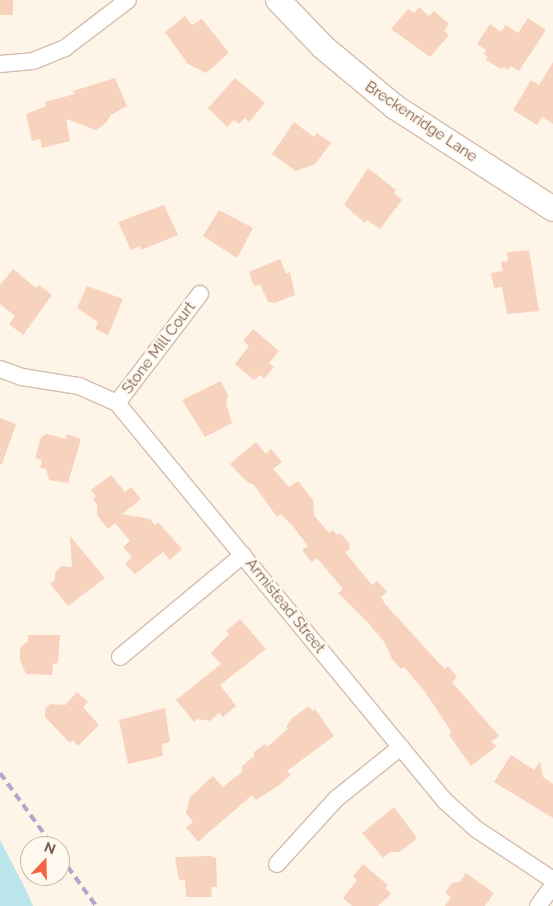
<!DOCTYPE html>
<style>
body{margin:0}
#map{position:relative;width:553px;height:906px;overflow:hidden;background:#fef5e8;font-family:Raleway,sans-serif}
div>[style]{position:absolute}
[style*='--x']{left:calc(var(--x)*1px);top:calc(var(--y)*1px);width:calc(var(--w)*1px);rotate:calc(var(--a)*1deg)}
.water>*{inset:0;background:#bae6eb}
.building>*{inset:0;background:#f7d2bd;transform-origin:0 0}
.roads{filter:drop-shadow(1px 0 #d5beaf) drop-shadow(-1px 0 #d5beaf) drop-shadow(0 1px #d5beaf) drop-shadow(0 -1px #d5beaf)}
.street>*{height:16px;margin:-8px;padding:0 8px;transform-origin:8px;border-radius:8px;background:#fff}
.secondary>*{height:24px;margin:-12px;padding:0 12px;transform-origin:12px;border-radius:12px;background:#fff}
.rail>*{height:4px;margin-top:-2px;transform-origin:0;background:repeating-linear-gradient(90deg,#b7a4cb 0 8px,transparent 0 13px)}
span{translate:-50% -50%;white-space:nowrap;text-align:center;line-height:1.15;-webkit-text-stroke:4.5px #fff9f0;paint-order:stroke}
.street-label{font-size:15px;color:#7c5948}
.north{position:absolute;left:20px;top:836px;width:50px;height:50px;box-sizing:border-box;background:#fff9f0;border:1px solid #cbb9ad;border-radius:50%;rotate:21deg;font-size:14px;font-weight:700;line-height:20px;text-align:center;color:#7c5948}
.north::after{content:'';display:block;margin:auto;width:18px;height:22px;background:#f46342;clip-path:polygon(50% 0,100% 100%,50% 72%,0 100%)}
</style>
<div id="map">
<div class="water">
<i style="clip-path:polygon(0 840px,24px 886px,33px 906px,0 906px)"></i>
</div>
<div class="building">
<i style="left:0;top:0;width:13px;height:15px"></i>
<i style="clip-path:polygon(419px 7px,429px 16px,434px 11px,449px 24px,444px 31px,449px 35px,430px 57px,391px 29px,408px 9px,414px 13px)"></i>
<i style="clip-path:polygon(185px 16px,192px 25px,202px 19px,229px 53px,206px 73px,188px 64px,165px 32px)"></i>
<i style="clip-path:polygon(528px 18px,546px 30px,519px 71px,511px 66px,508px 70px,503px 67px,501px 69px,486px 60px,488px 57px,484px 54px,486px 50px,477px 44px,490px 24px,501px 32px,506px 25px,518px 33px)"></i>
<i style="clip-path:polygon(553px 62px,553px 124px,542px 117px,537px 125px,513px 110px,531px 80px,539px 85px)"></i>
<i style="clip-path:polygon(115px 78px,127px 106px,111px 115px,106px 123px,96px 130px,66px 119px,70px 141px,42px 148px,40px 139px,32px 141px,26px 114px,46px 106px,45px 102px,75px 94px,73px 91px)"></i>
<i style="clip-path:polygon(235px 78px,265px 103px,249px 122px,245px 118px,239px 124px,234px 120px,227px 127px,208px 108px)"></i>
<i style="clip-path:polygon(294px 122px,314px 137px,317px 133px,331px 143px,315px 164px,296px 171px,272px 154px)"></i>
<i style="clip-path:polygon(368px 168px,396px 190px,394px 193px,402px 200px,380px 229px,367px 220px,365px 223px,344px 205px)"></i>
<i style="clip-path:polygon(164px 205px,178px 235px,141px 250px,140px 246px,131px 250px,118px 222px)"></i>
<i style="clip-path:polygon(219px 210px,253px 228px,237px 258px,203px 236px)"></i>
<i style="clip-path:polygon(529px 250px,539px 311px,507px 314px,502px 287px,494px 288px,491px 273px,503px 271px,501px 262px,508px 261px,507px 252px)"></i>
<i style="clip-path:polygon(280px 259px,286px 274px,290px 272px,295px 295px,275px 303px,268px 302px,260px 284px,254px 286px,249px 272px)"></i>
<i style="clip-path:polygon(13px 269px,36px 288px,39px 285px,52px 295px,23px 335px,9px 324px,15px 316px,0 304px,0 285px)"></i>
<i style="clip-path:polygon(87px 286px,123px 299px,108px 335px,95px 329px,98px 322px,77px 308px)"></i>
<i style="clip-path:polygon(253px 329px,279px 351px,269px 363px,274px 367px,264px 379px,260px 375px,254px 380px,235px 364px,249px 346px,243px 341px)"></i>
<i style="clip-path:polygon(221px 381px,228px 396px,226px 403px,232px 423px,205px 437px,182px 400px)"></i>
<i style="clip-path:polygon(0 418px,16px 424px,2px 464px,0 464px)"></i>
<i style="clip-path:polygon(47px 434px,66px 439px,67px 434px,81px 439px,68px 483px,49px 480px,46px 469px,40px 468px,42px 460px,35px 458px,41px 437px)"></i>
<i style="clip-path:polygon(256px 442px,266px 454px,271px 449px,282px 462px,273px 469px,289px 487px,298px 481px,313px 500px,314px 515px,329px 533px,333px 530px,337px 535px,340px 533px,349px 543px,350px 549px,345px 552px,372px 585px,377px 581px,387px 592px,381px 597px,385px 604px,439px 663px,445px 669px,448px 666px,457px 677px,452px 682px,499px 736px,491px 742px,497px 746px,471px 766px,449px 735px,451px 731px,425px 692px,404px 667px,401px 669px,392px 659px,385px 643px,369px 624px,338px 593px,343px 589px,317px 558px,312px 562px,302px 550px,308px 546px,291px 524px,281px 514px,277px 517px,254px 485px,247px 482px,230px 464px)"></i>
<i style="clip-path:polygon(111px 475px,125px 492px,131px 487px,141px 499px,122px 514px,150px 519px,155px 525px,158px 522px,182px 549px,170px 560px,163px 552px,135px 574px,125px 564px,132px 557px,123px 547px,130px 541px,115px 523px,108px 529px,97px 515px,97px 505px,93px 499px,96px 496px,91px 490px)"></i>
<i style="clip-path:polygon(70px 536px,105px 578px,68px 606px,50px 584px,55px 580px,55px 572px,62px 566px,72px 567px)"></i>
<i style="clip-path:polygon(240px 619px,266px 649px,220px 685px,236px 706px,223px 717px,219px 713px,210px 721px,198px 719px,194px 722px,176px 700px,221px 664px,211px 653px,229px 634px,226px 631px)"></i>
<i style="clip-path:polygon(28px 635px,60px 635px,58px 663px,53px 664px,52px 675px,26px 674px,20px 660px,20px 648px,28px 641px)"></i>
<i style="clip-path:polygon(77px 692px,88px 702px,83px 707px,99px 725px,78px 746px,73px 740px,70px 743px,45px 717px,45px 709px,50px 704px,65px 705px)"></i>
<i style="clip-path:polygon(309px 706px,313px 711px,315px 709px,334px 736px,287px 771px,291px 775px,278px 786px,256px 800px,252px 795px,198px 842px,186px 827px,193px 822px,186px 813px,190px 797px,213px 776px,223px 787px,242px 772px,242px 766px,254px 756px,254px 752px,265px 744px,267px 747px,288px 729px,286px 727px,292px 718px)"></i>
<i style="clip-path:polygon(165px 708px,170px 742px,162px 744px,163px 756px,128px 764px,119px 720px)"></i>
<i style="clip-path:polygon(511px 755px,534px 770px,540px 762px,543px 777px,553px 784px,553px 818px,494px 782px)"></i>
<i style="clip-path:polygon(394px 807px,417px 838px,400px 852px,390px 852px,383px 858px,362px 833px)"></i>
<i style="clip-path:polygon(210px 856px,216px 858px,217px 887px,211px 887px,212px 897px,186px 897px,185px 880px,179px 880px,175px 857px)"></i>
<i style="clip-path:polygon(363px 864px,388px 885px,385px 888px,391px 894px,378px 906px,352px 906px,343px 898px,357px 880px,353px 876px)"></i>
<i style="clip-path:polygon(466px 873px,494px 893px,485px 906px,445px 906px,451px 897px,445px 893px,452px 883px,460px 882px)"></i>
</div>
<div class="roads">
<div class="street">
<i style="--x:0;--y:64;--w:33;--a:-5"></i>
<i style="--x:33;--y:61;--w:35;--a:-22"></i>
<i style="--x:65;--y:48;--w:79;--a:-37.3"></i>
<i style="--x:0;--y:369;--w:23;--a:20"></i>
<i style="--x:22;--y:377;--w:58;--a:9"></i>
<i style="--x:79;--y:386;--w:42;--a:24.1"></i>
<i style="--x:117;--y:403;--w:516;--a:50.51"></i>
<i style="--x:445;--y:801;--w:42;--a:42.1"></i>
<i style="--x:476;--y:829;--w:92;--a:33.5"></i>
<i style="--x:117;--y:403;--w:137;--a:-52.7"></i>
<i style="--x:120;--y:657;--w:160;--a:-39.7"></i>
<i style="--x:277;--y:864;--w:88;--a:-47.8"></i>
<i style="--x:336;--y:799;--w:83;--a:-38.7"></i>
<i style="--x:538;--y:906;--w:26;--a:-54"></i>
</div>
<div class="secondary">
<i style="--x:278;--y:0;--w:65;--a:46.2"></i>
<i style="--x:323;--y:47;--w:94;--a:39.8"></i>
<i style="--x:395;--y:107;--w:188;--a:32.8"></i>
</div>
</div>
<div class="rail">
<i style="--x:0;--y:773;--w:90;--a:54"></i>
<i style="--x:60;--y:856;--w:62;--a:54.2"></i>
</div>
<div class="street-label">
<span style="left:421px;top:122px;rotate:34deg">Breckenridge Lane</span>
<span style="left:159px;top:348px;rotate:-53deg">Stone Mill Court</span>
<span style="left:285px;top:606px;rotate:51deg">Armistead Street</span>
</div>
<div class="north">N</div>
</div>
